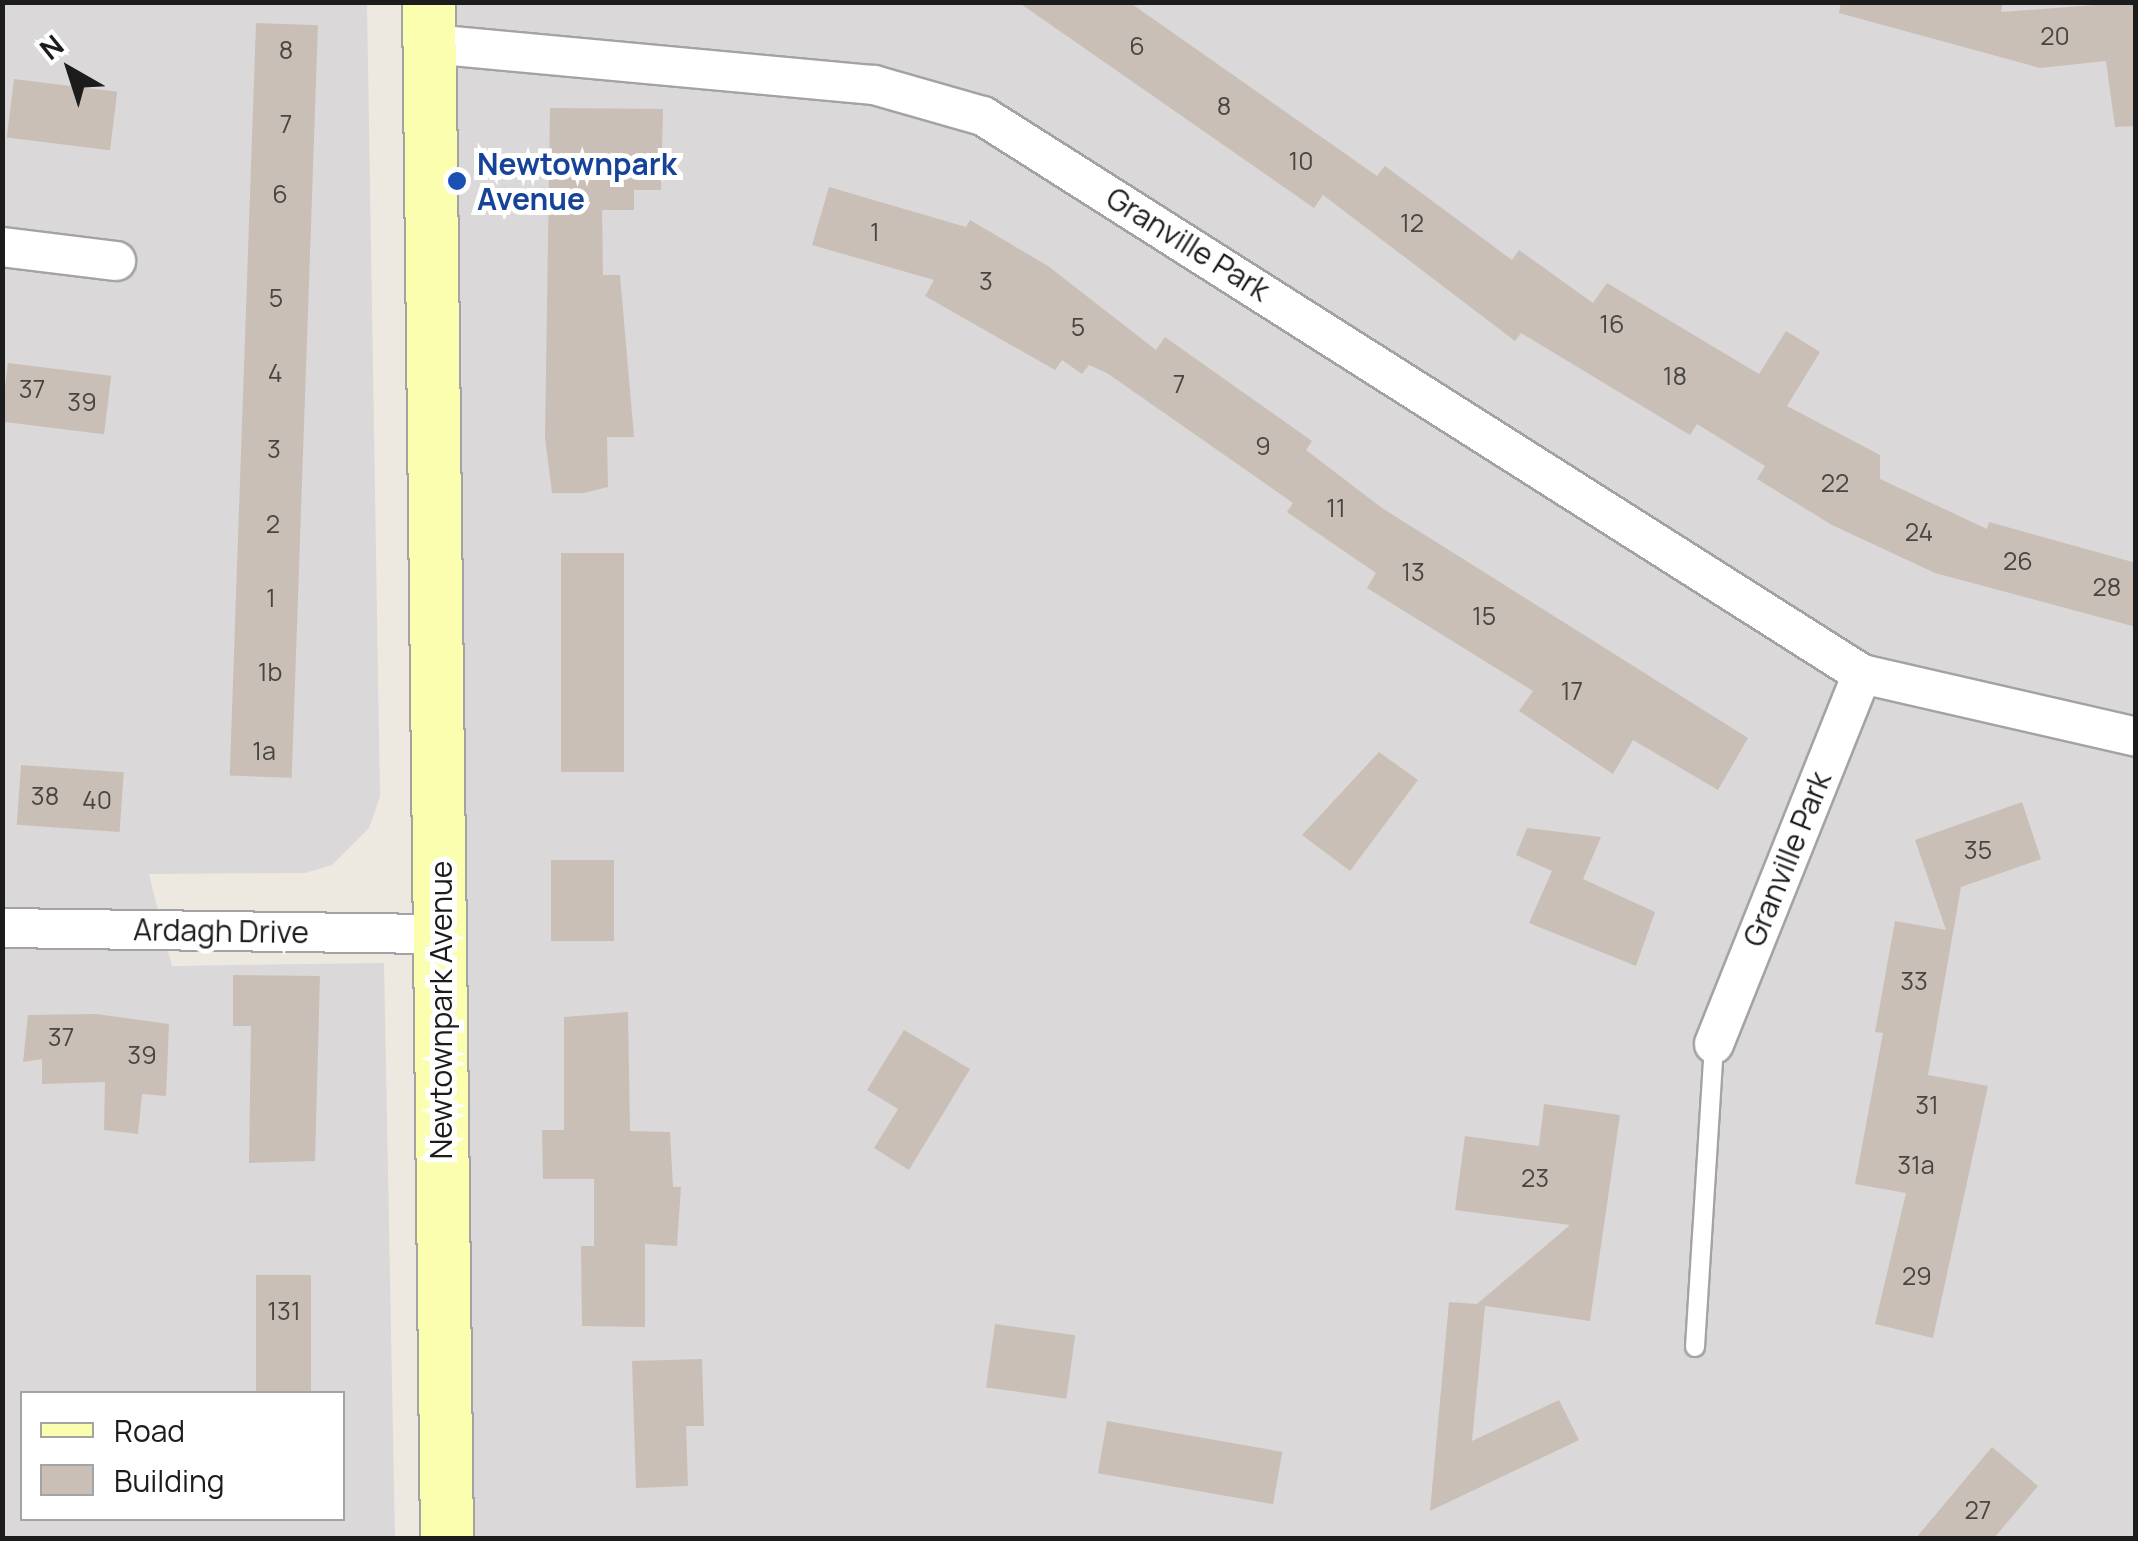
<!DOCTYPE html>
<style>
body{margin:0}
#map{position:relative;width:2138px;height:1541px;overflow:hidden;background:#eee9e0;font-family:Manrope,sans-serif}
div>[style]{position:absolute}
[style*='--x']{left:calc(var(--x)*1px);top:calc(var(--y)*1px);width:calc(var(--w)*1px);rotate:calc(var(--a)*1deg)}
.residential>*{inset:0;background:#dad8d8;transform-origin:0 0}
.building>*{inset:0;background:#cabfb6;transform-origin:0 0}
.roads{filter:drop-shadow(2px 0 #a3a3a3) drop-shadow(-2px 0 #a3a3a3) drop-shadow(0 2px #a3a3a3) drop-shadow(0 -2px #a3a3a3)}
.lane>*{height:18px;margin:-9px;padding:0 9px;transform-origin:9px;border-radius:9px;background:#fff}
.street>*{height:38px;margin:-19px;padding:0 19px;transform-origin:19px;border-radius:19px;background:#fff}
.secondary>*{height:52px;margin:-26px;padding:0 26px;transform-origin:26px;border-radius:26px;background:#fbfeae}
.dots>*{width:28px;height:28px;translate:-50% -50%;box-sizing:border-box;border:5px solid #fff;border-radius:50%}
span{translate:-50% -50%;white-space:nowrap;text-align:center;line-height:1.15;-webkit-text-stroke:10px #fff;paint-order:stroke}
.number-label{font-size:25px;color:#484542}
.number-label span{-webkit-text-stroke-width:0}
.transit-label{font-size:30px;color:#164399;font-weight:700}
.left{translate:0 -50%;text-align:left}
.street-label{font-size:30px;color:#1c1c1c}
.frame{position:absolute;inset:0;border:5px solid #1c1c1c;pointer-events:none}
.legend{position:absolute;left:20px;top:1391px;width:325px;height:130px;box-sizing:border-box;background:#fff;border:2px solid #a4a4a4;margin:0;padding:12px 18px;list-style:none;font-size:30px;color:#1c1c1c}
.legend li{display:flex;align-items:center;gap:20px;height:50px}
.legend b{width:50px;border:2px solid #a4a4a4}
.north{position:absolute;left:20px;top:20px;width:100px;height:100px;-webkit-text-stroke:8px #fff;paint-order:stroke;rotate:321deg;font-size:28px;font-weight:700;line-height:40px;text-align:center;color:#1c1c1c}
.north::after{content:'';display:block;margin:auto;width:35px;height:45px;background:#1c1c1c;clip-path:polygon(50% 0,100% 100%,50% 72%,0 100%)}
</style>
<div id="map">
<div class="residential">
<i style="clip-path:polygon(evenodd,3px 3px,367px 3px,380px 797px,369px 828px,332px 865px,305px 873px,149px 874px,172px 966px,384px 963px,395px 1538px,3px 1538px,3px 3px,22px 1394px,342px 1394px,342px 1518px,22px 1518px,22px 1394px)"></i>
<i style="left:453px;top:3px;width:1682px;height:1535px"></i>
</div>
<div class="building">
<i style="clip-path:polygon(1018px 2px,1129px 2px,1377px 176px,1385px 166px,1512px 260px,1519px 250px,1593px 303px,1607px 283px,1759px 374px,1786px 331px,1820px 352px,1787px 406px,1880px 455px,1880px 479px,1987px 529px,1989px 522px,2136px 563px,2136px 627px,1935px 573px,1832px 525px,1757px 479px,1765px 466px,1697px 424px,1690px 435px,1521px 333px,1515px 341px,1323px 195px,1314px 208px)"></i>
<i style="clip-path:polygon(1841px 2px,2003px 2px,2001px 12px,2136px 2px,2136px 126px,2115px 127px,2106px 61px,2040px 68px,1839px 13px)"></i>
<i style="left:256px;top:23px;width:62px;height:753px;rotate:2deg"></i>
<i style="left:14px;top:79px;width:104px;height:59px;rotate:7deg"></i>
<i style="clip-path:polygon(550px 108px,663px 109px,661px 190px,634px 190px,634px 210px,602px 210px,603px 275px,620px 275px,634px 437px,607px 437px,608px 487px,584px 493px,552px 493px,545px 438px)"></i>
<i style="clip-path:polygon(829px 187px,966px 227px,970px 220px,1048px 266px,1156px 350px,1165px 337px,1312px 441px,1306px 450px,1382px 508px,1748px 738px,1718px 790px,1633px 740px,1613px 774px,1519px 711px,1533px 691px,1367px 588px,1376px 573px,1287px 512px,1293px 503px,1107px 373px,1089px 365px,1082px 374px,1062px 360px,1055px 370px,925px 296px,934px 280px,812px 245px)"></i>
<i style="left:8px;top:363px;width:104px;height:59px;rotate:7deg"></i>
<i style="left:561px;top:553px;width:63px;height:219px"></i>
<i style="clip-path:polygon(1379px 752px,1418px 780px,1350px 871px,1302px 835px)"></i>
<i style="left:21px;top:765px;width:103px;height:60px;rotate:4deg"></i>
<i style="clip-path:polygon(2022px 802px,2041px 859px,1961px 887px,1928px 1075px,1988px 1086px,1933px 1338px,1875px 1324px,1906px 1193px,1855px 1184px,1883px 1033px,1875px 1032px,1895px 921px,1946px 930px,1915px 840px)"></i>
<i style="clip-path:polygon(1527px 828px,1601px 837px,1583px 879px,1655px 912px,1636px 966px,1529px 923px,1552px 871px,1516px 855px)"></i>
<i style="left:551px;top:860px;width:63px;height:81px"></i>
<i style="clip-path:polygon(233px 975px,320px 976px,315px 1161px,249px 1163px,251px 1026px,233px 1026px)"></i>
<i style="clip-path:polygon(628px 1012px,630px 1131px,670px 1132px,673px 1187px,681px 1187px,677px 1246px,645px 1244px,645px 1327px,582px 1326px,581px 1246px,594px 1246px,594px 1179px,543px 1179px,542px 1130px,564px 1130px,564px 1017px)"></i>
<i style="clip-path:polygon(96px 1014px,169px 1024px,166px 1096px,142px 1094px,138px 1134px,104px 1130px,105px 1082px,42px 1084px,42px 1059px,23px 1062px,28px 1015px)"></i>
<i style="clip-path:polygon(904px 1030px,970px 1069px,909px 1170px,874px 1148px,898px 1109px,867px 1090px)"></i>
<i style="clip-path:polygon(1544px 1104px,1620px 1115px,1590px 1321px,1485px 1306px,1472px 1441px,1559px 1400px,1579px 1440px,1430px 1511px,1449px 1302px,1477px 1304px,1570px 1225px,1455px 1210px,1465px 1136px,1539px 1146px)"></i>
<i style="left:256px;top:1275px;width:55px;height:119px"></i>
<i style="left:995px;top:1324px;width:81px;height:64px;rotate:8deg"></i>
<i style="clip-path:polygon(702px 1359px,704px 1426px,686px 1426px,688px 1486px,636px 1488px,632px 1361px)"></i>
<i style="left:1107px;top:1421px;width:178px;height:53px;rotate:10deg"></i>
<i style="clip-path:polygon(1992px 1447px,2038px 1486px,1994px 1538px,1916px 1538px)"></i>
</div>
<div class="roads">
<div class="lane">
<i style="--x:1695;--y:1347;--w:304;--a:-86.4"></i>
</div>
<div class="street">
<i style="--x:431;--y:44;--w:445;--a:5.3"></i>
<i style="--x:874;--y:85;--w:113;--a:15.9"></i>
<i style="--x:983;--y:116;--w:1041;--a:32.41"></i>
<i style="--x:1862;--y:674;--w:281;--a:12.9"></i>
<i style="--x:2;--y:247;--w:115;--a:7"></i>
<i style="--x:2;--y:928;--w:437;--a:0.8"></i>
<i style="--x:1714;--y:1044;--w:399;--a:-68.2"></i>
</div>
<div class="secondary">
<i style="--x:429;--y:2;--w:1536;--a:89.33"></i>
</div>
</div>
<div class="dots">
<i style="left:457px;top:181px;background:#1a4fb4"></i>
</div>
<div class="number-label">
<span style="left:2055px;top:36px">20</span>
<span style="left:1137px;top:46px">6</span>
<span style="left:286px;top:50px">8</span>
<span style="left:1224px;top:106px">8</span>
<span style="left:286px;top:124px">7</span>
<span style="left:1301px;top:161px">10</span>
<span style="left:280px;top:194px">6</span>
<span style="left:1412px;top:223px">12</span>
<span style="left:875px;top:232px">1</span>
<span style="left:986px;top:281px">3</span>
<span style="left:276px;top:298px">5</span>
<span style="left:1612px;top:324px">16</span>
<span style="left:1078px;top:327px">5</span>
<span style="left:275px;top:373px">4</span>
<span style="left:1675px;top:376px">18</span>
<span style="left:1179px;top:384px">7</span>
<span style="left:32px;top:389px">37</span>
<span style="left:82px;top:402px">39</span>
<span style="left:1263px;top:446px">9</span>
<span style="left:274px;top:449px">3</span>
<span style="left:1835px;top:483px">22</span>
<span style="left:1336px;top:508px">11</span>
<span style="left:273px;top:524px">2</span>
<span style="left:1919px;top:532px">24</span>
<span style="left:2018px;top:561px">26</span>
<span style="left:1413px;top:572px">13</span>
<span style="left:2107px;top:587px">28</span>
<span style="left:271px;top:598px">1</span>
<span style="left:1484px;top:616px">15</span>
<span style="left:270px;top:672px">1b</span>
<span style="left:1572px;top:691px">17</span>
<span style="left:264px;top:751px">1a</span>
<span style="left:45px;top:796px">38</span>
<span style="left:97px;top:800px">40</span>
<span style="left:1978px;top:850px">35</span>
<span style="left:1914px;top:981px">33</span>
<span style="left:61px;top:1037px">37</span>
<span style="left:142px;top:1055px">39</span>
<span style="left:1927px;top:1105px">31</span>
<span style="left:1916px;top:1165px">31a</span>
<span style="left:1535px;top:1178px">23</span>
<span style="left:1917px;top:1276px">29</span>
<span style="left:284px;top:1311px">131</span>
<span style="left:1978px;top:1510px">27</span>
</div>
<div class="transit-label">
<span class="left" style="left:477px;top:181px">Newtownpark<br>Avenue</span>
</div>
<div class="street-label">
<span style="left:1188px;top:244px;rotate:32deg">Granville Park</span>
<span style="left:1787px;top:859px;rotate:-68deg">Granville Park</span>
<span style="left:221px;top:931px;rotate:1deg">Ardagh Drive</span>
<span style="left:441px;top:1010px;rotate:-90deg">Newtownpark Avenue</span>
</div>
<div class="frame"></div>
<ul class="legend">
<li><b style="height:12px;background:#fbfeae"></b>Road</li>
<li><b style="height:28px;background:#cabfb6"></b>Building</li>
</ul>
<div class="north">N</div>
</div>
